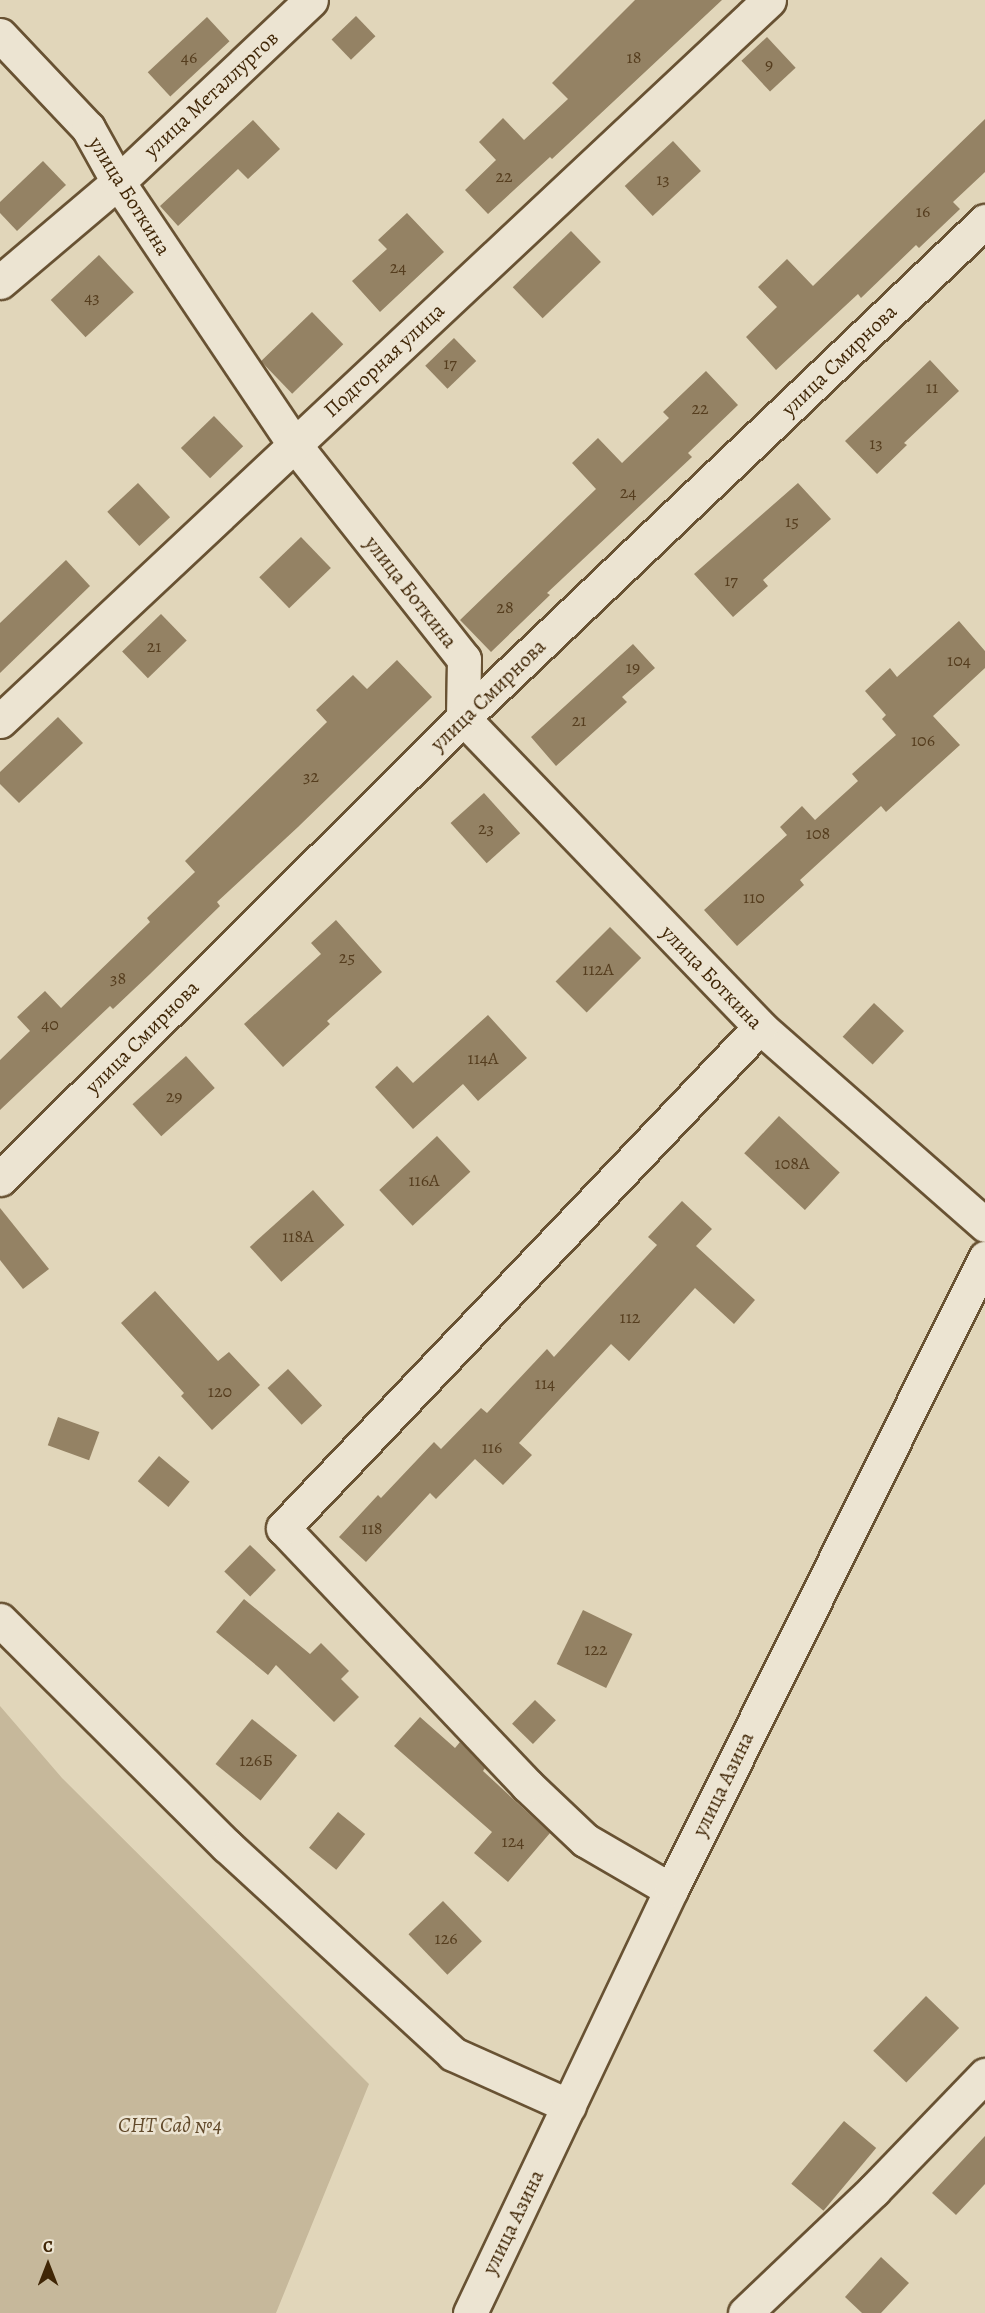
<!DOCTYPE html>
<meta charset="utf-8">
<style>
body{margin:0}
#map{position:relative;width:985px;height:2313px;overflow:hidden;background:#e1d6ba;font-family:Alegreya,serif}
div>[style]{position:absolute}
[style*='--x']{left:calc(var(--x)*1px);top:calc(var(--y)*1px);width:calc(var(--w)*1px);rotate:calc(var(--a)*1deg)}
.green>*{inset:0;background:#c6b89b}
.building>*{inset:0;background:#948264;transform-origin:0 0}
.roads{filter:drop-shadow(2px 0 #685233) drop-shadow(-2px 0 #685233) drop-shadow(0 2px #685233) drop-shadow(0 -2px #685233)}
.minor>*{height:33px;margin:-16.5px;padding:0 16.5px;transform-origin:16.5px;border-radius:16.5px;background:#ece4d2}
.secondary>*{height:33px;margin:-16.5px;padding:0 16.5px;transform-origin:16.5px;border-radius:16.5px;background:#ece4d2}
span{translate:-50% -50%;white-space:nowrap;text-align:center;line-height:1.15;-webkit-text-stroke:5px #ece4d2;paint-order:stroke}
.number-label{font-size:18px;color:#553d1e}
.number-label span{-webkit-text-stroke-width:0}
.street-label{font-size:21px;color:#402606}
.park-label{font-size:21px;color:#624a2b;font-style:italic}
.north{position:absolute;left:18px;top:2235px;width:60px;height:60px;-webkit-text-stroke:4px #ece4d2;paint-order:stroke;rotate:0deg;font-size:16px;font-weight:700;line-height:24px;text-align:center;color:#402606}
.north::after{content:'';display:block;margin:auto;width:21px;height:27px;background:#402606;clip-path:polygon(50% 0,100% 100%,50% 72%,0 100%)}
</style>
<div id="map">
<div class="green">
<i style="clip-path:polygon(0 1706px,62px 1778px,369px 2084px,276px 2313px,0 2313px)"></i>
</div>
<div class="building">
<i style="clip-path:polygon(635px 0,722px 0,552px 159px,550px 157px,488px 214px,465px 190px,496px 160px,479px 142px,503px 118px,524px 140px,568px 99px,552px 83px)"></i>
<i style="left:356px;top:16px;width:28px;height:34px;rotate:46deg"></i>
<i style="left:207px;top:17px;width:33px;height:81px;rotate:47deg"></i>
<i style="left:767px;top:37px;width:42px;height:35px;rotate:47deg"></i>
<i style="clip-path:polygon(985px 119px,985px 172px,953px 202px,960px 209px,919px 248px,916px 245px,861px 298px,858px 294px,776px 370px,746px 337px,777px 307px,758px 287px,787px 259px,813px 286px)"></i>
<i style="clip-path:polygon(253px 120px,280px 149px,248px 179px,238px 169px,178px 226px,160px 206px)"></i>
<i style="left:673px;top:141px;width:41px;height:66px;rotate:47deg"></i>
<i style="clip-path:polygon(43px 161px,66px 185px,17px 231px,0 213px,0 202px)"></i>
<i style="clip-path:polygon(407px 213px,444px 252px,380px 312px,352px 281px,387px 249px,378px 240px)"></i>
<i style="left:571px;top:231px;width:43px;height:81px;rotate:46deg"></i>
<i style="left:99px;top:255px;width:51px;height:66px;rotate:47deg"></i>
<i style="left:312px;top:312px;width:45px;height:71px;rotate:46deg"></i>
<i style="left:454px;top:338px;width:32px;height:40px;rotate:46deg"></i>
<i style="clip-path:polygon(930px 360px,959px 391px,904px 443px,907px 445px,877px 474px,845px 441px)"></i>
<i style="clip-path:polygon(706px 371px,738px 405px,688px 453px,692px 457px,547px 593px,550px 595px,491px 652px,460px 620px,596px 489px,572px 463px,598px 438px,622px 463px,669px 418px,663px 412px)"></i>
<i style="left:214px;top:416px;width:42px;height:46px;rotate:46deg"></i>
<i style="left:138px;top:483px;width:47px;height:42px;rotate:47deg"></i>
<i style="clip-path:polygon(798px 483px,831px 519px,763px 580px,768px 586px,733px 617px,694px 574px)"></i>
<i style="left:301px;top:537px;width:43px;height:58px;rotate:46deg"></i>
<i style="clip-path:polygon(66px 560px,90px 586px,0 673px,0 623px)"></i>
<i style="left:161px;top:614px;width:37px;height:54px;rotate:46deg"></i>
<i style="clip-path:polygon(959px 621px,985px 651px,985px 668px,933px 716px,960px 745px,886px 812px,881px 806px,800px 880px,804px 885px,737px 946px,704px 910px,787px 835px,780px 827px,802px 806px,815px 820px,858px 781px,852px 774px,896px 735px,882px 719px,886px 715px,865px 691px,890px 668px,897px 677px)"></i>
<i style="clip-path:polygon(633px 644px,655px 668px,622px 697px,627px 702px,556px 766px,531px 737px)"></i>
<i style="clip-path:polygon(397px 660px,432px 697px,298px 827px,217px 902px,220px 906px,150px 974px,113px 1009px,110px 1006px,0 1110px,0 1060px,30px 1031px,17px 1017px,45px 991px,61px 1008px,150px 922px,147px 918px,195px 872px,185px 861px,327px 722px,316px 710px,353px 675px,367px 689px)"></i>
<i style="clip-path:polygon(58px 717px,83px 743px,19px 803px,0 784px,0 772px)"></i>
<i style="left:484px;top:793px;width:54px;height:45px;rotate:48deg"></i>
<i style="clip-path:polygon(336px 920px,382px 972px,327px 1021px,330px 1024px,283px 1067px,244px 1024px,321px 954px,311px 943px)"></i>
<i style="left:610px;top:927px;width:44px;height:77px;rotate:45deg"></i>
<i style="left:874px;top:1003px;width:41px;height:46px;rotate:43deg"></i>
<i style="clip-path:polygon(488px 1015px,527px 1058px,478px 1101px,463px 1084px,413px 1129px,375px 1087px,397px 1066px,413px 1083px)"></i>
<i style="left:186px;top:1056px;width:43px;height:72px;rotate:48deg"></i>
<i style="left:779px;top:1116px;width:83px;height:51px;rotate:43deg"></i>
<i style="left:437px;top:1136px;width:49px;height:79px;rotate:47deg"></i>
<i style="left:313px;top:1190px;width:47px;height:85px;rotate:48deg"></i>
<i style="clip-path:polygon(682px 1201px,712px 1229px,696px 1246px,755px 1300px,734px 1324px,695px 1288px,629px 1361px,611px 1344px,519px 1443px,532px 1455px,503px 1485px,475px 1459px,436px 1499px,430px 1493px,366px 1562px,339px 1537px,378px 1495px,381px 1498px,434px 1442px,441px 1449px,481px 1408px,487px 1413px,547px 1349px,554px 1357px,657px 1245px,648px 1237px)"></i>
<i style="clip-path:polygon(0 1208px,49px 1269px,23px 1289px,0 1260px)"></i>
<i style="clip-path:polygon(155px 1291px,218px 1361px,229px 1352px,260px 1385px,212px 1430px,181px 1396px,184px 1393px,121px 1323px)"></i>
<i style="left:288px;top:1369px;width:50px;height:28px;rotate:47deg"></i>
<i style="left:58px;top:1417px;width:44px;height:30px;rotate:20deg"></i>
<i style="left:159px;top:1456px;width:40px;height:33px;rotate:40deg"></i>
<i style="left:250px;top:1545px;width:36px;height:37px;rotate:44deg"></i>
<i style="clip-path:polygon(244px 1599px,310px 1654px,321px 1643px,349px 1671px,341px 1679px,359px 1697px,334px 1722px,276px 1665px,268px 1675px,216px 1632px)"></i>
<i style="left:583px;top:1610px;width:55px;height:60px;rotate:26deg"></i>
<i style="left:535px;top:1700px;width:29px;height:33px;rotate:44deg"></i>
<i style="clip-path:polygon(420px 1717px,455px 1748px,460px 1742px,485px 1768px,483px 1771px,550px 1833px,508px 1882px,474px 1853px,492px 1832px,394px 1746px)"></i>
<i style="left:252px;top:1719px;width:58px;height:58px;rotate:39deg"></i>
<i style="left:338px;top:1812px;width:35px;height:46px;rotate:39deg"></i>
<i style="left:443px;top:1901px;width:56px;height:48px;rotate:46deg"></i>
<i style="left:926px;top:1996px;width:46px;height:76px;rotate:44deg"></i>
<i style="left:844px;top:2121px;width:42px;height:82px;rotate:40deg"></i>
<i style="clip-path:polygon(985px 2136px,985px 2184px,956px 2215px,932px 2193px)"></i>
<i style="clip-path:polygon(881px 2257px,909px 2283px,881px 2313px,862px 2313px,845px 2297px)"></i>
</div>
<div class="roads">
<div class="minor">
<i style="--x:0;--y:35;--w:128;--a:46.6"></i>
<i style="--x:88;--y:128;--w:62;--a:60.9"></i>
<i style="--x:118;--y:182;--w:316;--a:56.1"></i>
<i style="--x:294;--y:444;--w:274;--a:51.7"></i>
<i style="--x:464;--y:659;--w:59;--a:91"></i>
<i style="--x:463;--y:718;--w:429;--a:46.1"></i>
<i style="--x:760;--y:1027;--w:300;--a:41.3"></i>
<i style="--x:0;--y:282;--w:155;--a:-40.3"></i>
<i style="--x:118;--y:182;--w:265;--a:-43.3"></i>
<i style="--x:0;--y:721;--w:1054;--a:-43.15"></i>
<i style="--x:0;--y:1179;--w:653;--a:-44.88"></i>
<i style="--x:463;--y:718;--w:721;--a:-43.59"></i>
<i style="--x:0;--y:1620;--w:320;--a:44.9"></i>
<i style="--x:227;--y:1846;--w:307;--a:42.6"></i>
<i style="--x:453;--y:2054;--w:127;--a:24.1"></i>
<i style="--x:671;--y:1890;--w:99;--a:-149.8"></i>
<i style="--x:585;--y:1840;--w:80;--a:-136.5"></i>
<i style="--x:527;--y:1785;--w:354;--a:-133.5"></i>
<i style="--x:283;--y:1528;--w:692;--a:-46.41"></i>
<i style="--x:745;--y:2313;--w:178;--a:-43.6"></i>
<i style="--x:874;--y:2190;--w:160;--a:-46"></i>
</div>
<div class="secondary">
<i style="--x:470;--y:2313;--w:468;--a:-64.6"></i>
<i style="--x:671;--y:1890;--w:706;--a:-63.58"></i>
</div>
</div>
<div class="number-label">
<span style="left:189px;top:57px">46</span>
<span style="left:634px;top:57px">18</span>
<span style="left:769px;top:64px">9</span>
<span style="left:504px;top:176px">22</span>
<span style="left:663px;top:179px">13</span>
<span style="left:923px;top:211px">16</span>
<span style="left:398px;top:267px">24</span>
<span style="left:92px;top:297px">43</span>
<span style="left:450px;top:363px">17</span>
<span style="left:932px;top:387px">11</span>
<span style="left:700px;top:408px">22</span>
<span style="left:876px;top:443px">13</span>
<span style="left:628px;top:492px">24</span>
<span style="left:792px;top:521px">15</span>
<span style="left:731px;top:580px">17</span>
<span style="left:505px;top:607px">28</span>
<span style="left:154px;top:646px">21</span>
<span style="left:959px;top:660px">104</span>
<span style="left:633px;top:667px">19</span>
<span style="left:579px;top:720px">21</span>
<span style="left:923px;top:740px">106</span>
<span style="left:311px;top:776px">32</span>
<span style="left:486px;top:828px">23</span>
<span style="left:818px;top:833px">108</span>
<span style="left:754px;top:897px">110</span>
<span style="left:347px;top:957px">25</span>
<span style="left:598px;top:969px">112А</span>
<span style="left:118px;top:978px">38</span>
<span style="left:50px;top:1024px">40</span>
<span style="left:483px;top:1058px">114А</span>
<span style="left:174px;top:1096px">29</span>
<span style="left:792px;top:1163px">108А</span>
<span style="left:424px;top:1180px">116А</span>
<span style="left:298px;top:1236px">118А</span>
<span style="left:630px;top:1317px">112</span>
<span style="left:545px;top:1383px">114</span>
<span style="left:220px;top:1391px">120</span>
<span style="left:492px;top:1447px">116</span>
<span style="left:372px;top:1528px">118</span>
<span style="left:596px;top:1649px">122</span>
<span style="left:256px;top:1760px">126Б</span>
<span style="left:513px;top:1841px">124</span>
<span style="left:446px;top:1938px">126</span>
</div>
<div class="street-label">
<span style="left:211px;top:94px;rotate:-43deg">улица Металлургов</span>
<span style="left:130px;top:196px;rotate:58deg">улица Боткина</span>
<span style="left:384px;top:360px;rotate:-43deg">Подгорная улица</span>
<span style="left:839px;top:360px;rotate:-44deg">улица Смирнова</span>
<span style="left:411px;top:592px;rotate:52deg">улица Боткина</span>
<span style="left:488px;top:695px;rotate:-44deg">улица Смирнова</span>
<span style="left:712px;top:977px;rotate:46deg">улица Боткина</span>
<span style="left:142px;top:1037px;rotate:-45deg">улица Смирнова</span>
<span style="left:723px;top:1784px;rotate:-64deg">улица Азина</span>
<span style="left:513px;top:2222px;rotate:-64deg">улица Азина</span>
</div>
<div class="park-label">
<span style="left:170px;top:2125px">СНТ Сад №4</span>
</div>
<div class="north">С</div>
</div>
